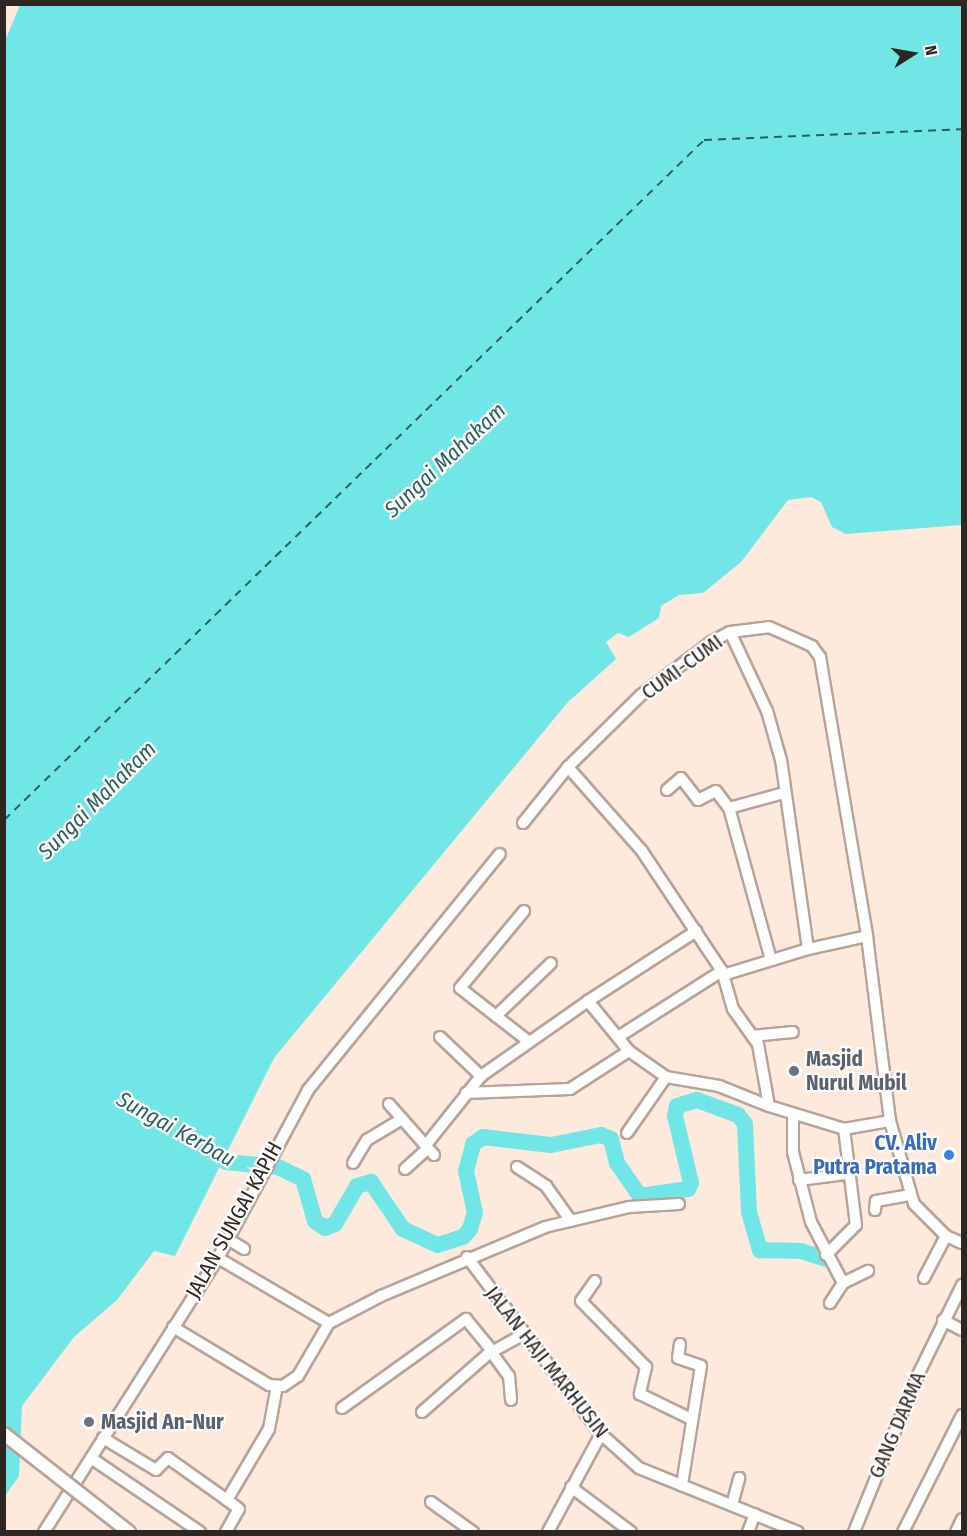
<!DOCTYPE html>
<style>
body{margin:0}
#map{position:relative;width:967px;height:1536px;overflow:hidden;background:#fee9dd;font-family:"Fira Sans Condensed",sans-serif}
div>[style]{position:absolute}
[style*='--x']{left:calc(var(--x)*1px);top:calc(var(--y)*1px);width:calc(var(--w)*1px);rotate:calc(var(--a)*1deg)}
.water>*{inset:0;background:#71e6e6}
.river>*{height:16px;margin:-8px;padding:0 8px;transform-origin:8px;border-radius:8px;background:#71e6e6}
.ferry>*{height:1.5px;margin-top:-0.75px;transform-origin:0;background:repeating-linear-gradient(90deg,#2c5f5f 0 8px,transparent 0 14px)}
.roads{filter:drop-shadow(2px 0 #b7a398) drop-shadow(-2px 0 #b7a398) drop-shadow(0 2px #b7a398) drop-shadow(0 -2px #b7a398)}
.minor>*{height:10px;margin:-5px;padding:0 5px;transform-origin:5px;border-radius:5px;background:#fff}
.bridges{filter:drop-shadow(2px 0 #b7a398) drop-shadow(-2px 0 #b7a398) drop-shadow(0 2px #b7a398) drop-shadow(0 -2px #b7a398)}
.major-bridge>*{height:12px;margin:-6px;padding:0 6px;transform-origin:6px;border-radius:6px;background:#fff}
.dots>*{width:16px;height:16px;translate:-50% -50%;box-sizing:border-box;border:3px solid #fff;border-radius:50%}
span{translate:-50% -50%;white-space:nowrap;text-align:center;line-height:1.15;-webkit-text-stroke:4.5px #fff;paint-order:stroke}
.street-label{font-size:21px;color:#2e2622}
.worship-label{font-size:21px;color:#5b616d;font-weight:700}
.left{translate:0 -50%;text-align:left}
.shop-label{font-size:21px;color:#366cbe;font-weight:700}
.right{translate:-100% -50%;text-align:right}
.water-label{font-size:22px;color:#2c5f5f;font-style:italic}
.frame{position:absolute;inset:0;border:6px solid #2e2622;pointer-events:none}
.north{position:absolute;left:883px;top:24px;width:60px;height:60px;-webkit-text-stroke:4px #fff;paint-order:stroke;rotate:79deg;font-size:16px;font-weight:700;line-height:24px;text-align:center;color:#2e2622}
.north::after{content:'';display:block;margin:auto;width:21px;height:27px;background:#2e2622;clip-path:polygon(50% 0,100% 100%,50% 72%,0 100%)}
</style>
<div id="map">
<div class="water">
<i style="clip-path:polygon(20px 5px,962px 5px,962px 525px,846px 534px,832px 527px,821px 502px,811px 497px,788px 500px,741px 562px,703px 593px,679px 595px,661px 606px,659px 618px,629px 637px,618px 633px,606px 642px,616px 659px,568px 702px,274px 1058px,175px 1256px,154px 1251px,117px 1300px,74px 1337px,22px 1406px,19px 1476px,5px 1496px,4px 43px)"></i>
</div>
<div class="river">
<i style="--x:208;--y:1151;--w:21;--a:31"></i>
<i style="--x:226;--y:1162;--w:52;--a:5.5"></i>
<i style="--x:278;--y:1167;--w:28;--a:26"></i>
<i style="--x:303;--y:1179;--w:44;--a:74.1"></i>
<i style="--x:315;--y:1221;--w:12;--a:35"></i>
<i style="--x:325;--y:1228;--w:11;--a:-22"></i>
<i style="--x:335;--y:1224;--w:44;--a:-59.9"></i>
<i style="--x:357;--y:1186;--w:15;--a:-16"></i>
<i style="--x:371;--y:1182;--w:57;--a:55.8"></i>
<i style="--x:403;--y:1229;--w:38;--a:25"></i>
<i style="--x:438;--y:1245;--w:26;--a:-18"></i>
<i style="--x:463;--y:1237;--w:11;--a:-49"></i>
<i style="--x:470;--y:1229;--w:17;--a:-73"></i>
<i style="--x:475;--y:1213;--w:43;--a:-102.1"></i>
<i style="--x:466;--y:1171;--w:28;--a:-75"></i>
<i style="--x:473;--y:1144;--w:12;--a:-35"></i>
<i style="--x:483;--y:1137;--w:68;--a:6.7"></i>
<i style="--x:551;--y:1145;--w:51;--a:-11.3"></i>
<i style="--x:601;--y:1135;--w:11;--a:22"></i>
<i style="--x:611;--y:1139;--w:25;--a:76"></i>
<i style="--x:617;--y:1163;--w:40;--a:55.1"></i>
<i style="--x:640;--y:1196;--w:49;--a:-8.3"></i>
<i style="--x:688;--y:1189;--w:7;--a:-63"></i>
<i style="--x:691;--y:1183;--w:69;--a:-103.4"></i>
<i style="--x:675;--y:1116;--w:10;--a:-79"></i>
<i style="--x:677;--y:1106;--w:21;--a:-17"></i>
<i style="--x:697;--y:1100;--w:44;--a:20.1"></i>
<i style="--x:738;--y:1115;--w:11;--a:52"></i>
<i style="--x:745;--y:1124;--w:88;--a:87.4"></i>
<i style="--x:749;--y:1212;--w:40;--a:74"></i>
<i style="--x:760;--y:1250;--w:41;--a:1.4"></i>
<i style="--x:801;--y:1251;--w:25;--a:18"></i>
</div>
<div class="ferry">
<i style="--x:4;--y:820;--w:976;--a:-44.17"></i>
<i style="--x:704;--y:140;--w:258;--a:-2.4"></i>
</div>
<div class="roads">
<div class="minor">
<i style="--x:667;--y:790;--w:18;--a:-41"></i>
<i style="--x:681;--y:778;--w:28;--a:52"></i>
<i style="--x:698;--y:800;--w:20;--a:-27"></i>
<i style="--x:716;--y:791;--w:21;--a:53"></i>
<i style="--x:523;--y:823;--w:72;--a:-51.2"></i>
<i style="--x:524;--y:911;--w:100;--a:129.7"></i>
<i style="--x:460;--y:988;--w:86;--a:37.9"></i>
<i style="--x:808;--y:949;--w:60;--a:-12.4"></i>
<i style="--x:771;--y:960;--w:158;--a:-105.4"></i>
<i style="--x:729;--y:808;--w:57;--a:-15.3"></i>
<i style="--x:723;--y:975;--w:89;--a:-17"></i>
<i style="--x:808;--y:949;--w:191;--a:-98.1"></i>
<i style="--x:781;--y:760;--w:51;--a:-105.9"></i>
<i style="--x:767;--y:711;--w:87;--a:-115.1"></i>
<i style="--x:496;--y:1016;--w:76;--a:-43.9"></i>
<i style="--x:752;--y:1036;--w:41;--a:-5.6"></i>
<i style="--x:440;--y:1037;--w:57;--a:43.6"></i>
<i style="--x:618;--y:1037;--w:123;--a:-32.4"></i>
<i style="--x:629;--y:1051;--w:45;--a:35.1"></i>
<i style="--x:666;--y:1077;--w:54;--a:9.6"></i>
<i style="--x:719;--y:1086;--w:54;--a:21.8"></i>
<i style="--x:769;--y:1106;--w:63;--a:-100.1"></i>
<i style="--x:758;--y:1044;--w:43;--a:-125.5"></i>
<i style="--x:733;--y:1009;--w:40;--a:-106"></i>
<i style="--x:722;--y:971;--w:144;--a:-123.7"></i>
<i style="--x:642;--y:851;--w:112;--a:-131.4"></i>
<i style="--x:568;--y:767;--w:103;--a:-44.6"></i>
<i style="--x:641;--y:695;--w:88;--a:-37.1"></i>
<i style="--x:711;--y:642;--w:21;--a:-28"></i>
<i style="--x:730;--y:632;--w:39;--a:-7"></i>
<i style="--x:769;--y:627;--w:47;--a:23.8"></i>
<i style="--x:812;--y:646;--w:14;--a:54"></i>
<i style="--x:820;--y:657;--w:283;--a:80.4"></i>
<i style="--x:867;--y:936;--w:186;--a:82.9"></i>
<i style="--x:890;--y:1121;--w:86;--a:73.9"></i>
<i style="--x:914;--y:1204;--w:45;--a:45"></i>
<i style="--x:946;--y:1236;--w:17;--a:24"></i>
<i style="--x:466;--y:1093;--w:104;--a:-2.2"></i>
<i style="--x:570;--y:1089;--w:70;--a:-32.8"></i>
<i style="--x:629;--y:1051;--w:65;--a:-129.4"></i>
<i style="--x:588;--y:1001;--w:129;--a:-32.9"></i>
<i style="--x:389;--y:1104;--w:68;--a:48.6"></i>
<i style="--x:769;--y:1106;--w:78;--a:17"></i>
<i style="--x:844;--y:1129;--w:47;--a:-9.9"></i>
<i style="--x:793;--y:1115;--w:37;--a:90"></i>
<i style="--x:793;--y:1152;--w:72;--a:75.6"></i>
<i style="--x:811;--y:1222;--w:69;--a:62.3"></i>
<i style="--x:843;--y:1283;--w:24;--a:123"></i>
<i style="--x:627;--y:1133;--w:68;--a:-55.1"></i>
<i style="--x:426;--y:1145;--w:88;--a:-51.4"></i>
<i style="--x:481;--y:1076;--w:131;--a:-35"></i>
<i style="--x:353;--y:1163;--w:27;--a:-59"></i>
<i style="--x:367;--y:1140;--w:41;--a:-31"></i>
<i style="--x:517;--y:1167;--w:35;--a:33"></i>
<i style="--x:546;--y:1186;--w:43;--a:54.5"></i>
<i style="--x:405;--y:1169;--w:31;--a:-42"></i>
<i style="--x:799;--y:1180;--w:47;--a:-7.3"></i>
<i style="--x:875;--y:1210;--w:9;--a:-84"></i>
<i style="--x:876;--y:1201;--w:35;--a:-10"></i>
<i style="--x:228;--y:1239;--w:19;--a:32"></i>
<i style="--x:826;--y:1255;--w:42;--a:-45"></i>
<i style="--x:856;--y:1225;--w:97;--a:-97.1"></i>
<i style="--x:467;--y:1257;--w:222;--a:52.9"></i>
<i style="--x:601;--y:1434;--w:51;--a:41.8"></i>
<i style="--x:639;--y:1468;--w:171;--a:21.9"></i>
<i style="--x:218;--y:1258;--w:129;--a:30.4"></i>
<i style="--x:924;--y:1278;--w:47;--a:-62.4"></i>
<i style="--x:595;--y:1281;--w:24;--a:125"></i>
<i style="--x:581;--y:1301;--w:93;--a:45.4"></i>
<i style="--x:646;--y:1367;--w:28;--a:103"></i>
<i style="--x:640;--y:1394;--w:57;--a:26.1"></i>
<i style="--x:843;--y:1283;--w:28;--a:-26"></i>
<i style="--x:943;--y:1320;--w:21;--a:28"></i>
<i style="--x:173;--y:1327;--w:112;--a:31.1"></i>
<i style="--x:269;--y:1385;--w:14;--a:4"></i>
<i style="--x:283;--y:1386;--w:18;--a:-34"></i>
<i style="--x:298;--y:1376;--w:61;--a:-59.7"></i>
<i style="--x:329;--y:1323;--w:59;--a:-27.4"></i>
<i style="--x:381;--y:1296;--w:178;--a:-22.8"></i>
<i style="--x:545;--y:1227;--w:86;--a:-13.4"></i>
<i style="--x:629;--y:1207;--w:50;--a:-3.4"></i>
<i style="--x:680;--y:1344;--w:14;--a:98"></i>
<i style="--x:678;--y:1358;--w:24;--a:19"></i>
<i style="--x:701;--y:1366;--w:121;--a:99.1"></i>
<i style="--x:492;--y:1353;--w:29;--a:54"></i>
<i style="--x:509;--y:1376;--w:24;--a:85"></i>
<i style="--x:342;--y:1408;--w:153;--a:-35.7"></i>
<i style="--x:466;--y:1319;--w:43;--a:50.7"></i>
<i style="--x:422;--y:1412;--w:88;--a:-41.3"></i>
<i style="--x:488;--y:1354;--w:41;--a:-29.1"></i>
<i style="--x:103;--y:1438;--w:62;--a:31.1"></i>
<i style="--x:156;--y:1470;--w:17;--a:-45"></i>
<i style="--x:168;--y:1458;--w:72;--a:35.4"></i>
<i style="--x:91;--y:1458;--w:132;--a:34.2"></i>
<i style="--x:571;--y:1487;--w:75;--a:36.9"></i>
<i style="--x:431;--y:1502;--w:52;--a:35.5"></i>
<i style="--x:732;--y:1505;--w:28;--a:-75"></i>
<i style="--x:44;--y:1532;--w:325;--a:-57.6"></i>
<i style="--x:218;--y:1258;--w:191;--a:-61.8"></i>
<i style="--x:308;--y:1090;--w:304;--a:-50.9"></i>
<i style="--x:226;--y:1532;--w:26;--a:-61"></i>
<i style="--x:239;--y:1509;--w:15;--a:-143"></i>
<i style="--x:227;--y:1500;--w:82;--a:-59.4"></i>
<i style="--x:269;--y:1429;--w:44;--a:-79.5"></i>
<i style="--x:548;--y:1532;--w:111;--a:-61.6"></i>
<i style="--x:748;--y:1532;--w:19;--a:-69"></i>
<i style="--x:854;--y:1532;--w:165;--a:-67.9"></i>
<i style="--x:916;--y:1379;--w:105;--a:-63.9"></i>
<i style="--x:903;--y:1532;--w:131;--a:-63.2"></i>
<i style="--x:956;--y:1532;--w:14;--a:-65"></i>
</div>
</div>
<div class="bridges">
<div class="major-bridge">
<i style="--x:4;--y:1434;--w:159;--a:38.1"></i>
</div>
</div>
<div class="dots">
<i style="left:794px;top:1071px;background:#6b7280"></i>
<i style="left:949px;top:1155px;background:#3f7fe0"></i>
<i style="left:89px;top:1422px;background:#6b7280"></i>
</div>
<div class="street-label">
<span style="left:682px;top:667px;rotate:-36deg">CUMI-CUMI</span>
<span style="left:234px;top:1220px;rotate:-61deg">JALAN SUNGAI KAPIH</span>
<span style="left:547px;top:1362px;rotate:52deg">JALAN HAJI MARHUSIN</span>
<span style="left:897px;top:1425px;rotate:-67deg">GANG DARMA</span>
</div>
<div class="worship-label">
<span class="left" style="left:806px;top:1071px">Masjid<br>Nurul Mubil</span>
<span class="left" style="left:101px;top:1422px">Masjid An-Nur</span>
</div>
<div class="shop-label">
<span class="right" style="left:937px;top:1155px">CV. Aliv<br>Putra Pratama</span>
</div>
<div class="water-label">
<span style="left:445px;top:460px;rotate:-43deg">Sungai Mahakam</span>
<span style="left:97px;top:800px;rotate:-45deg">Sungai Mahakam</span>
<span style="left:176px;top:1129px;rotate:29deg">Sungai Kerbau</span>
</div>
<div class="frame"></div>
<div class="north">N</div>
</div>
